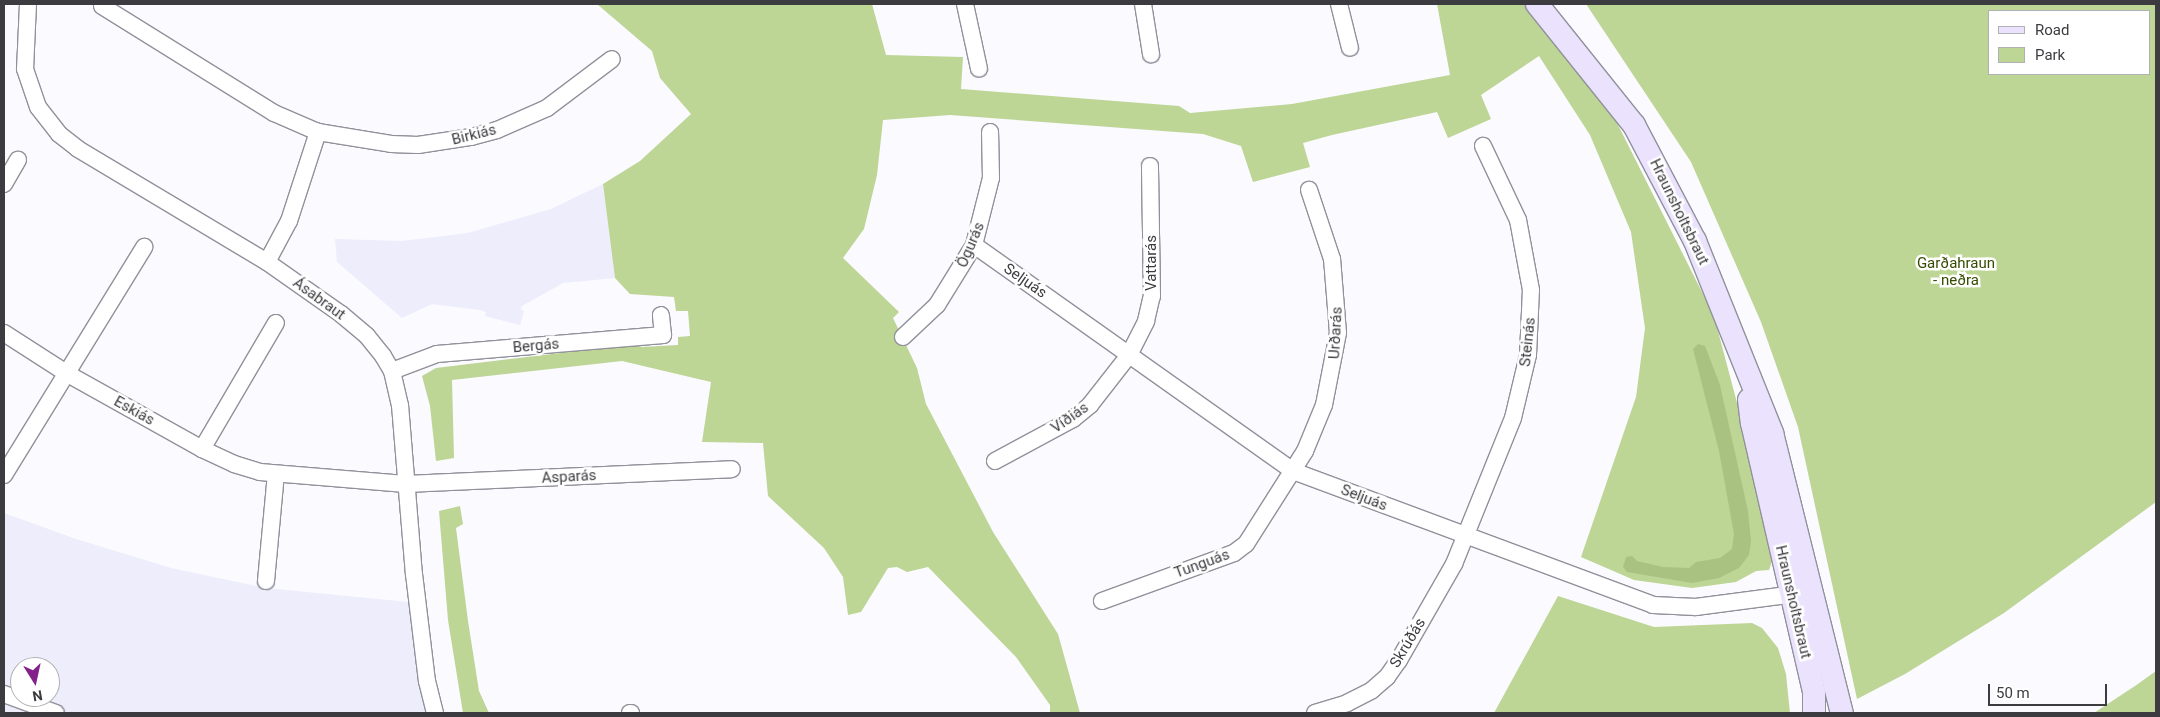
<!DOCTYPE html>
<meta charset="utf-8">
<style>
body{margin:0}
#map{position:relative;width:2160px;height:717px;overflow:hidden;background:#fafaff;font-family:Roboto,sans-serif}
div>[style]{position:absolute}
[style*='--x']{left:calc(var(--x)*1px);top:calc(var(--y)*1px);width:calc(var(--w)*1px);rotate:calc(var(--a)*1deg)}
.built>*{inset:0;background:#ededfc}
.green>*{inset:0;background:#bdd595}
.forest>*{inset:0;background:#a9c282}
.roads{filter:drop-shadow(1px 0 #90919b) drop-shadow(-1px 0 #90919b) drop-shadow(0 1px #90919b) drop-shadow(0 -1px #90919b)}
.street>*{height:16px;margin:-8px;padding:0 8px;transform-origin:8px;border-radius:8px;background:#fff}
.secondary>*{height:22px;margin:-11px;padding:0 11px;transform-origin:11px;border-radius:11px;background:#ebe3fd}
span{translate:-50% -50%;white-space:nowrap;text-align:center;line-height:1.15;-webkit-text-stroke:5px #fff;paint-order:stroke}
.street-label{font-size:15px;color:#3c3c40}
.park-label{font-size:15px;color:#364b00}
.frame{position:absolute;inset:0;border:5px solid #3c3c40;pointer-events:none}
.legend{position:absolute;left:1988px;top:10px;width:162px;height:65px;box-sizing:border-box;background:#fff;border:1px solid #b1b1b3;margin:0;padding:6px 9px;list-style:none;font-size:15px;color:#3c3c40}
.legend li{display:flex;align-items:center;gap:10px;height:25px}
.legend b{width:25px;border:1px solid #b1b1b3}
.north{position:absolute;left:10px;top:657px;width:50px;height:50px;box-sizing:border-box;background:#fff;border:1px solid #b1b1b3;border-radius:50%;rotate:170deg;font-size:14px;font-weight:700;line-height:20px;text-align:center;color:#3c3c40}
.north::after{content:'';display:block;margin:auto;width:18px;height:22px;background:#83218b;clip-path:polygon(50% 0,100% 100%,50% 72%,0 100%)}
.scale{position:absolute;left:1988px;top:684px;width:119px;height:22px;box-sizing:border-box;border:2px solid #3c3c40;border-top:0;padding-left:6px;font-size:15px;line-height:18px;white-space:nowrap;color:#3c3c40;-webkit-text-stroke:4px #fff;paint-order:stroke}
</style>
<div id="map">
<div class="built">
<i style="clip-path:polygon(603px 184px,615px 278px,563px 283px,522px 306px,521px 310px,524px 311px,520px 325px,485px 316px,486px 312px,480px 310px,432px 304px,402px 318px,337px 262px,335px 239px,402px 241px,468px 233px,551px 209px)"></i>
<i style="clip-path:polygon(evenodd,4px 513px,76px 539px,171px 568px,266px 588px,408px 602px,421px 610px,439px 713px,4px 713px,4px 513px,20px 667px,50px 667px,50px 697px,20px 697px,20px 667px)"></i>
</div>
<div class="green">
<i style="clip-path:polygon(597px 4px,872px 4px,886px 55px,963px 57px,961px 89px,1179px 106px,1190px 113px,1292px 104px,1450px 75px,1437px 4px,1533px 4px,1615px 119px,1714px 316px,1776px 550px,1769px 570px,1756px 571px,1736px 582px,1692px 588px,1634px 580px,1581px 557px,1636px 397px,1645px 328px,1631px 232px,1590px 135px,1539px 56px,1481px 95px,1491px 119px,1448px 138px,1437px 112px,1332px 135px,1303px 143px,1310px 167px,1253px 182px,1241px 146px,1203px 134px,950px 115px,883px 120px,877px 175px,864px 229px,843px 258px,899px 312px,893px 318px,917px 368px,926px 404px,993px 532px,1058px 634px,1080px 713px,1050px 713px,1050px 705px,1016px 657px,928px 567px,907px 572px,897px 567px,888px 568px,861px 612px,848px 615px,843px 577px,824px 548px,768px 496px,763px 443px,702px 442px,711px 382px,622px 361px,452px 380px,454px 458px,436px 461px,430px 406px,422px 376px,436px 368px,636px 344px,642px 347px,678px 345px,678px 337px,690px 336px,688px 311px,676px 311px,674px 297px,630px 294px,615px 278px,603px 184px,640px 161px,691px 114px,660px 78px,652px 51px)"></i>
<i style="clip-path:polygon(evenodd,1586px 4px,2156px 4px,2156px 502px,2004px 613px,1905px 674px,1857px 699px,1798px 427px,1761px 322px,1691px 162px,1586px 4px,2149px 11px,2149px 74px,1989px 74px,1989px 11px,2149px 11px)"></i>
<i style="clip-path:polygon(460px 506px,463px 524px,456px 528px,468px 621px,479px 691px,489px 713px,463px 713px,448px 620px,439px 511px)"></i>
<i style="clip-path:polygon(1558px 596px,1654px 627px,1752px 623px,1762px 628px,1778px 648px,1786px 674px,1790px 713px,1494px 713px)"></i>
<i style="clip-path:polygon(2156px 671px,2156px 713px,2094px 713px,2135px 686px)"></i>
</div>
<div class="forest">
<i style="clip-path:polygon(1698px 344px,1705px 346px,1720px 385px,1748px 511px,1751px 541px,1749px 555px,1739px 568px,1719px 578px,1692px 583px,1627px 572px,1623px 567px,1626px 557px,1632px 556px,1637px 561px,1663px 567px,1689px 568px,1696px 562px,1720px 558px,1732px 549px,1734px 534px,1719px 451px,1693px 349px)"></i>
</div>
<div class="roads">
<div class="street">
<i style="--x:28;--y:4;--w:65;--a:92.6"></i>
<i style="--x:25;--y:69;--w:40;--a:71.1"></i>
<i style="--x:38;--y:107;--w:34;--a:52"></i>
<i style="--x:59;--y:134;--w:24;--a:38"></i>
<i style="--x:78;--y:149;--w:220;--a:30.9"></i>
<i style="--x:267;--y:262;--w:90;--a:35.1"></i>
<i style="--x:341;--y:314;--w:34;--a:40"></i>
<i style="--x:367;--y:336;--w:26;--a:51"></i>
<i style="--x:383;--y:356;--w:17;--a:59"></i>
<i style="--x:392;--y:371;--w:35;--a:77"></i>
<i style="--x:400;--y:405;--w:170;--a:85.3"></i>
<i style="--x:414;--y:574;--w:108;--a:83.1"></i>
<i style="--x:427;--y:681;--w:33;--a:76"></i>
<i style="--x:965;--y:4;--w:66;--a:77.8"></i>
<i style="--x:1143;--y:4;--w:51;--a:80.9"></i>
<i style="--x:1339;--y:4;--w:45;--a:76"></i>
<i style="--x:102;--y:6;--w:203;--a:31.9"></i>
<i style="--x:274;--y:113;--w:48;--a:23.4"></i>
<i style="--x:4;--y:184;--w:28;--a:-60"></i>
<i style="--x:974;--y:245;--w:391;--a:35.3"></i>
<i style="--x:1293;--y:471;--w:384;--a:20.4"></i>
<i style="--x:1653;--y:605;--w:43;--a:2.7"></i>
<i style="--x:1696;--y:607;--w:107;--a:-7.5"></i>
<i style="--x:267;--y:262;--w:47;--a:-61.8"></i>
<i style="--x:289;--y:221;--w:94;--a:-72"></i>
<i style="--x:318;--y:132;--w:74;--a:9.3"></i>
<i style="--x:391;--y:144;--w:27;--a:2"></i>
<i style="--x:418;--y:145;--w:54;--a:-8.6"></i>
<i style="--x:471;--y:137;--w:27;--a:-15"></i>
<i style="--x:497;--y:130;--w:55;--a:-23.7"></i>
<i style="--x:547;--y:108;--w:81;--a:-37"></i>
<i style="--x:4;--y:333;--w:74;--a:32.8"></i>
<i style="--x:66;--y:373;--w:156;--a:29.2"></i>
<i style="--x:202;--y:449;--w:35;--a:25"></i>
<i style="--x:234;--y:464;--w:27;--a:17"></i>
<i style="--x:260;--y:472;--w:146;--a:4.7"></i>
<i style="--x:406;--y:484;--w:326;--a:-2.6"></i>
<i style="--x:903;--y:337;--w:47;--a:-43.3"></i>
<i style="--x:937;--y:305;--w:70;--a:-58.3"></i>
<i style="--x:974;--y:245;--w:69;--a:-75.8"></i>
<i style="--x:991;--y:178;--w:46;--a:-91.2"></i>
<i style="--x:392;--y:371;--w:48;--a:-20.7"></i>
<i style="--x:437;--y:354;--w:227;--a:-4.8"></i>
<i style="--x:663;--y:335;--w:20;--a:-96"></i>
<i style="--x:202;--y:449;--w:146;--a:-59.6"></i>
<i style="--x:995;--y:461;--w:89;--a:-28.3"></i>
<i style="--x:1073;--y:419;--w:22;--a:-39"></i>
<i style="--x:1090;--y:405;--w:63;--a:-52"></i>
<i style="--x:1129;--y:355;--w:38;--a:-63"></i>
<i style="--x:1146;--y:321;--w:26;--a:-77"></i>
<i style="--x:1152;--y:296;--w:130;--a:-90.9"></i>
<i style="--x:4;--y:475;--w:268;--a:-58.4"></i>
<i style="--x:266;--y:581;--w:107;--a:-84.7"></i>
<i style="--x:1102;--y:601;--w:140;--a:-20"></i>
<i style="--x:1234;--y:553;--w:15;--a:-37"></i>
<i style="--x:1246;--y:544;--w:110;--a:-57.6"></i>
<i style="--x:1305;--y:451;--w:50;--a:-67.6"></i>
<i style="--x:1324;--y:405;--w:73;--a:-79"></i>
<i style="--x:1338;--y:333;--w:74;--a:-94.6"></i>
<i style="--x:1332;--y:259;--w:73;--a:-108.4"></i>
<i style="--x:4;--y:694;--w:55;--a:20.1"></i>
<i style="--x:630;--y:713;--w:1;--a:0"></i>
<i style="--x:1315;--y:713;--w:34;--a:-17"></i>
<i style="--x:1347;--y:703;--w:28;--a:-27"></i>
<i style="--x:1372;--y:690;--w:20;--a:-41"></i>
<i style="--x:1387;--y:677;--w:21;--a:-55"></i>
<i style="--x:1399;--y:660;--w:111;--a:-60.2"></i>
<i style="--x:1454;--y:564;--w:157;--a:-68"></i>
<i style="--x:1513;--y:418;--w:65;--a:-76.6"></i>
<i style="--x:1528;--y:355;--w:65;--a:-87.4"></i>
<i style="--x:1531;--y:290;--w:71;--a:-100.5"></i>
<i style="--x:1518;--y:220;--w:82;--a:-115.3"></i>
</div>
<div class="secondary">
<i style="--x:1537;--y:4;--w:155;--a:51.3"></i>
<i style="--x:1634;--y:125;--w:131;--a:62.3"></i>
<i style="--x:1695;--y:241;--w:207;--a:68.1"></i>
<i style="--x:1772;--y:433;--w:289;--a:76"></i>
<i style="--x:1749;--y:400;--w:23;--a:83"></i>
<i style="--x:1752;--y:423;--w:276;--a:77"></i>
<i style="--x:1814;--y:692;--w:21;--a:90"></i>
</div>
</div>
<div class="street-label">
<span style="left:474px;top:135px;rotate:-14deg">Birkiás</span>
<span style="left:1679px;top:212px;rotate:64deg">Hraunsholtsbraut</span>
<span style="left:971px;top:245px;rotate:-67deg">Ögurás</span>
<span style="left:1152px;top:263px;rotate:-90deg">Vattarás</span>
<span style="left:1025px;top:281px;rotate:35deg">Seljuás</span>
<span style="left:319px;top:299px;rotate:36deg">Ásabraut</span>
<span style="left:1336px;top:333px;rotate:-87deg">Urðarás</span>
<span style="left:1528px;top:342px;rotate:-84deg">Steinás</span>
<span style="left:536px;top:346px;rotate:-5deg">Bergás</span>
<span style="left:134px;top:411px;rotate:29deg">Eskiás</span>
<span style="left:1070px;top:418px;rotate:-35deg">Víðiás</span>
<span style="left:569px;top:477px;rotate:-3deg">Asparás</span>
<span style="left:1364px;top:498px;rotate:21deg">Seljuás</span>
<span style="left:1202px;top:564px;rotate:-20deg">Tunguás</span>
<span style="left:1793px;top:602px;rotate:77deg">Hraunsholtsbraut</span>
<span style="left:1408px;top:643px;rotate:-59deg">Skrúðás</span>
</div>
<div class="park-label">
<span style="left:1956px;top:272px">Garðahraun<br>- neðra</span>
</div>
<div class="frame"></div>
<ul class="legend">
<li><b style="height:6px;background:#ebe3fd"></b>Road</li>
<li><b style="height:14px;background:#bdd595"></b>Park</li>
</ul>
<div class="north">N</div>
<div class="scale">50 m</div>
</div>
